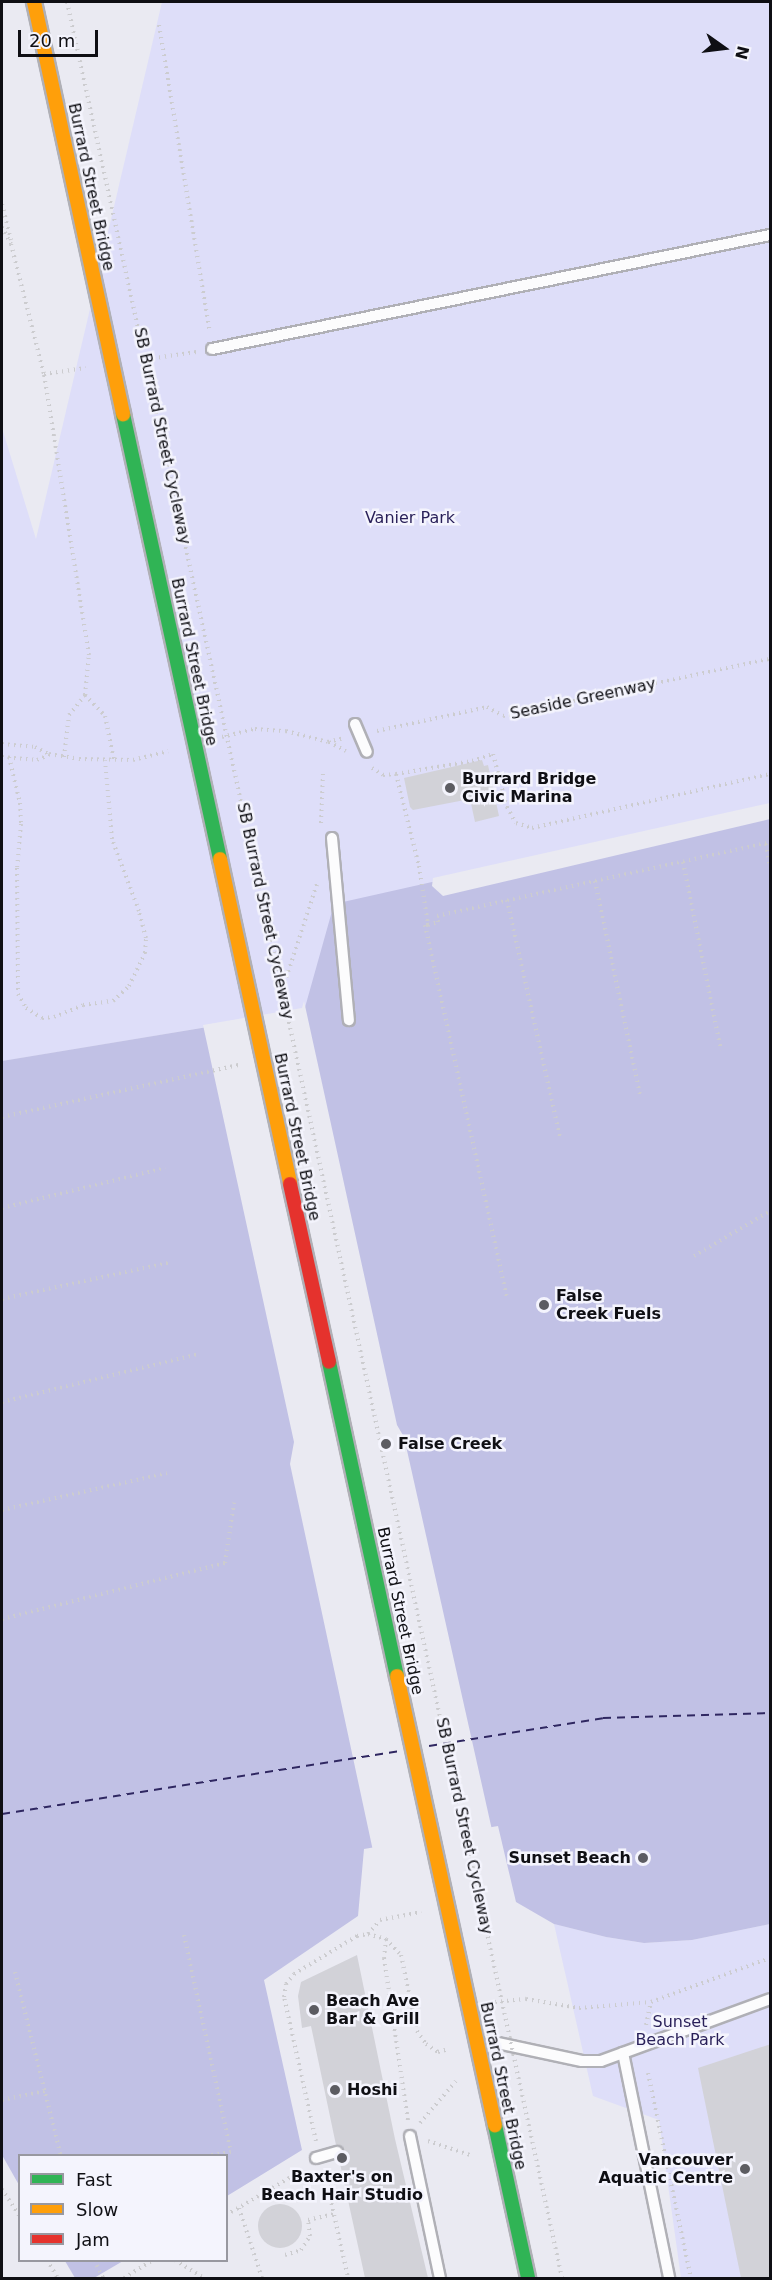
<!DOCTYPE html>
<style>
body{margin:0}
#map{position:relative;width:772px;height:2280px;overflow:hidden;background:#eaeaf2;font-family:"DejaVu Sans",sans-serif}
div>[style]{position:absolute}
[style*='--x']{left:calc(var(--x)*1px);top:calc(var(--y)*1px);width:calc(var(--w)*1px);rotate:calc(var(--a)*1deg)}
.green>*{inset:0;background:#dedef9}
.water>*{inset:0;background:#c1c1e5}
.pier>*{inset:0;background:#eaeaf2}
.ferry>*{height:1.5px;margin-top:-0.75px;transform-origin:0;background:repeating-linear-gradient(90deg,#2f2761 0 8px,transparent 0 14px)}
.building>*{inset:0;background:#d2d2d8}
.round{border-radius:50%}
.path>*{height:4px;margin-top:-2px;transform-origin:0;background:repeating-linear-gradient(90deg,#cccccf 0 1.5px,transparent 0 6px)}
.roads{filter:drop-shadow(2px 0 #b0b0b6) drop-shadow(-2px 0 #b0b0b6) drop-shadow(0 2px #b0b0b6) drop-shadow(0 -2px #b0b0b6)}
.lane>*{height:10px;margin:-5px;padding:0 5px;transform-origin:5px;border-radius:5px;background:#fcfcfd}
.path-bridge>*{height:4px;margin-top:-2px;transform-origin:0;background:repeating-linear-gradient(90deg,#cccccf 0 1.5px,transparent 0 6px)}
.bridges{filter:drop-shadow(2px 0 #b0b0b6) drop-shadow(-2px 0 #b0b0b6) drop-shadow(0 2px #b0b0b6) drop-shadow(0 -2px #b0b0b6)}
.fast-bridge>*{height:14px;margin:-7px;padding:0 7px;transform-origin:7px;border-radius:7px;background:#30b455}
.slow-bridge>*{height:14px;margin:-7px;padding:0 7px;transform-origin:7px;border-radius:7px;background:#ff9f0a}
.jam-bridge>*{height:14px;margin:-7px;padding:0 7px;transform-origin:7px;border-radius:7px;background:#e5322d}
.dots>*{width:16px;height:16px;translate:-50% -50%;box-sizing:border-box;border:3px solid #f4f4fd;border-radius:50%}
span{translate:-50% -50%;white-space:nowrap;text-align:center;line-height:1.15;-webkit-text-stroke:5px #f4f4fd;paint-order:stroke}
.street-label{font-size:16px;color:#0f0f14}
.park-label{font-size:16px;color:#281f58}
.poi-label{font-size:16px;color:#0f0f14;font-weight:700}
.left{translate:0 -50%;text-align:left}
.right{translate:-100% -50%;text-align:right}
.frame{position:absolute;inset:0;border:3px solid #0f0f14;pointer-events:none}
.legend{position:absolute;left:18px;top:2154px;width:210px;height:108px;box-sizing:border-box;background:#f4f4fd;border:2px solid #9898a0;margin:0;padding:8px 10px;list-style:none;font-size:18px;color:#0f0f14}
.legend li{display:flex;align-items:center;gap:12px;height:30px}
.legend b{width:30px;border:2px solid #9898a0}
.north{position:absolute;left:694px;top:18px;width:60px;height:60px;-webkit-text-stroke:4px #f4f4fd;paint-order:stroke;rotate:104deg;font-size:16px;font-weight:700;line-height:24px;text-align:center;color:#0f0f14}
.north::after{content:'';display:block;margin:auto;width:21px;height:27px;background:#0f0f14;clip-path:polygon(50% 0,100% 100%,50% 72%,0 100%)}
.scale{position:absolute;left:18px;top:30px;width:80px;height:27px;box-sizing:border-box;border:3px solid #0f0f14;border-top:0;padding-left:8px;font-size:18px;line-height:21px;white-space:nowrap;color:#0f0f14;-webkit-text-stroke:4px #f4f4fd;paint-order:stroke}
</style>
<div id="map">
<div class="green">
<i style="clip-path:polygon(162px 2px,770px 2px,770px 806px,304px 1011px,3px 1061px,2px 428px,36px 539px)"></i>
<i style="clip-path:polygon(554px 1924px,606px 1937px,644px 1943px,692px 1940px,770px 1924px,770px 2278px,681px 2278px,659px 2120px,593px 2096px)"></i>
</div>
<div class="water">
<i style="clip-path:polygon(770px 806px,770px 1924px,692px 1940px,644px 1943px,606px 1937px,554px 1924px,516px 1902px,498px 1826px,364px 1849px,358px 1916px,264px 1980px,302px 2150px,227px 2196px,226px 2156px,20px 2156px,19px 2185px,2px 2155px,2px 1061px,304px 1011px,334px 904px)"></i>
<i style="clip-path:polygon(65px 2261px,123px 2261px,94px 2278px,75px 2278px)"></i>
</div>
<div class="pier">
<i style="clip-path:polygon(770px 803px,770px 819px,443px 896px,432px 886px,433px 878px)"></i>
<i style="clip-path:polygon(304px 1001px,397px 1425px,404px 1437px,492px 1830px,373px 1851px,290px 1464px,294px 1442px,203px 1025px,302px 1008px)"></i>
</div>
<div class="ferry">
<i style="--x:429;--y:1746;--w:176;--a:-9.1"></i>
<i style="--x:603;--y:1718;--w:167;--a:-1.7"></i>
<i style="--x:2;--y:1814;--w:403;--a:-9"></i>
</div>
<div class="building">
<i style="clip-path:polygon(482px 760px,484px 766px,488px 765px,499px 816px,475px 822px,470px 799px,413px 810px,410px 807px,404px 778px)"></i>
<i style="clip-path:polygon(357px 1955px,395px 2139px,428px 2278px,365px 2278px,339px 2159px,344px 2151px,342px 2146px,336px 2145px,311px 2026px,302px 2028px,298px 1996px,301px 1982px)"></i>
<i style="clip-path:polygon(771px 2044px,771px 2278px,741px 2278px,698px 2068px)"></i>
<i class="round" style="left:258px;top:2204px;width:44px;height:44px"></i>
</div>
<div class="path">
<i style="--x:159;--y:25;--w:311;--a:80.6"></i>
<i style="--x:2;--y:204;--w:37;--a:76"></i>
<i style="--x:2;--y:227;--w:19;--a:62"></i>
<i style="--x:11;--y:244;--w:134;--a:75.8"></i>
<i style="--x:141;--y:360;--w:56;--a:-8.3"></i>
<i style="--x:85;--y:695;--w:29;--a:46"></i>
<i style="--x:105;--y:716;--w:45;--a:78.4"></i>
<i style="--x:377;--y:731;--w:113;--a:-12.3"></i>
<i style="--x:487;--y:707;--w:18;--a:29"></i>
<i style="--x:503;--y:716;--w:273;--a:-12.1"></i>
<i style="--x:222;--y:737;--w:34;--a:-14"></i>
<i style="--x:255;--y:729;--w:31;--a:4"></i>
<i style="--x:286;--y:731;--w:43;--a:14.7"></i>
<i style="--x:328;--y:742;--w:16;--a:-14"></i>
<i style="--x:329;--y:742;--w:19;--a:28"></i>
<i style="--x:2;--y:744;--w:33;--a:5"></i>
<i style="--x:35;--y:747;--w:16;--a:27"></i>
<i style="--x:49;--y:754;--w:30;--a:9"></i>
<i style="--x:79;--y:759;--w:54;--a:1.1"></i>
<i style="--x:133;--y:760;--w:36;--a:-14"></i>
<i style="--x:2;--y:757;--w:35;--a:5"></i>
<i style="--x:37;--y:760;--w:13;--a:-23"></i>
<i style="--x:9;--y:757;--w:47;--a:76.6"></i>
<i style="--x:20;--y:803;--w:21;--a:87"></i>
<i style="--x:21;--y:824;--w:44;--a:95.2"></i>
<i style="--x:17;--y:868;--w:126;--a:89.5"></i>
<i style="--x:18;--y:994;--w:16;--a:60"></i>
<i style="--x:26;--y:1008;--w:19;--a:32"></i>
<i style="--x:42;--y:1018;--w:12;--a:-5"></i>
<i style="--x:54;--y:1017;--w:31;--a:-22"></i>
<i style="--x:83;--y:1005;--w:30;--a:-8"></i>
<i style="--x:113;--y:1001;--w:22;--a:-43"></i>
<i style="--x:129;--y:986;--w:37;--a:-64"></i>
<i style="--x:145;--y:953;--w:15;--a:-86"></i>
<i style="--x:146;--y:938;--w:28;--a:-105"></i>
<i style="--x:139;--y:911;--w:77;--a:-110.6"></i>
<i style="--x:112;--y:839;--w:79;--a:-95.1"></i>
<i style="--x:64;--y:757;--w:42;--a:-83.2"></i>
<i style="--x:69;--y:715;--w:26;--a:-51"></i>
<i style="--x:85;--y:695;--w:40;--a:-84.3"></i>
<i style="--x:89;--y:655;--w:285;--a:-99.1"></i>
<i style="--x:44;--y:374;--w:42;--a:-8.1"></i>
<i style="--x:372;--y:768;--w:13;--a:32"></i>
<i style="--x:383;--y:775;--w:13;--a:-4"></i>
<i style="--x:396;--y:774;--w:77;--a:-9.7"></i>
<i style="--x:472;--y:761;--w:22;--a:-18"></i>
<i style="--x:493;--y:754;--w:55;--a:75.2"></i>
<i style="--x:507;--y:807;--w:18;--a:61"></i>
<i style="--x:516;--y:823;--w:17;--a:17"></i>
<i style="--x:532;--y:828;--w:244;--a:-12.8"></i>
<i style="--x:396;--y:774;--w:95;--a:76"></i>
<i style="--x:419;--y:866;--w:60;--a:81.3"></i>
<i style="--x:428;--y:925;--w:3;--a:180"></i>
<i style="--x:425;--y:925;--w:383;--a:77.6"></i>
<i style="--x:321;--y:823;--w:49;--a:-87.7"></i>
<i style="--x:766;--y:844;--w:23;--a:80"></i>
<i style="--x:683;--y:862;--w:192;--a:78.6"></i>
<i style="--x:595;--y:881;--w:218;--a:78.1"></i>
<i style="--x:507;--y:900;--w:243;--a:77.4"></i>
<i style="--x:428;--y:925;--w:10;--a:-17"></i>
<i style="--x:438;--y:922;--w:6;--a:-99"></i>
<i style="--x:437;--y:916;--w:341;--a:-12.5"></i>
<i style="--x:279;--y:1000;--w:122;--a:-71.9"></i>
<i style="--x:2;--y:1117;--w:242;--a:-12.4"></i>
<i style="--x:2;--y:1208;--w:168;--a:-13.8"></i>
<i style="--x:694;--y:1256;--w:88;--a:-30.6"></i>
<i style="--x:2;--y:1299;--w:173;--a:-12.3"></i>
<i style="--x:2;--y:1402;--w:203;--a:-13.7"></i>
<i style="--x:2;--y:1510;--w:169;--a:-12.6"></i>
<i style="--x:2;--y:1619;--w:230;--a:-14.1"></i>
<i style="--x:225;--y:1563;--w:61;--a:-81.5"></i>
<i style="--x:368;--y:1934;--w:18;--a:-49"></i>
<i style="--x:380;--y:1920;--w:42;--a:-11"></i>
<i style="--x:184;--y:1935;--w:222;--a:77.8"></i>
<i style="--x:231;--y:2152;--w:25;--a:171"></i>
<i style="--x:386;--y:1939;--w:19;--a:96"></i>
<i style="--x:384;--y:1958;--w:164;--a:81.6"></i>
<i style="--x:15;--y:1972;--w:190;--a:76"></i>
<i style="--x:495;--y:2002;--w:31;--a:-6"></i>
<i style="--x:526;--y:1999;--w:54;--a:9.6"></i>
<i style="--x:579;--y:2008;--w:72;--a:-4.8"></i>
<i style="--x:651;--y:2002;--w:127;--a:-20.3"></i>
<i style="--x:646;--y:2025;--w:24;--a:-78"></i>
<i style="--x:648;--y:2073;--w:209;--a:78.2"></i>
<i style="--x:2;--y:2100;--w:44;--a:-11.8"></i>
<i style="--x:420;--y:2123;--w:55;--a:-49.4"></i>
<i style="--x:316;--y:2141;--w:148;--a:-102.5"></i>
<i style="--x:284;--y:1997;--w:13;--a:-81"></i>
<i style="--x:286;--y:1984;--w:13;--a:-51"></i>
<i style="--x:294;--y:1974;--w:74;--a:-31.1"></i>
<i style="--x:357;--y:1936;--w:11;--a:-10"></i>
<i style="--x:368;--y:1934;--w:19;--a:16"></i>
<i style="--x:386;--y:1939;--w:22;--a:47"></i>
<i style="--x:401;--y:1955;--w:78;--a:78.1"></i>
<i style="--x:417;--y:2031;--w:16;--a:55"></i>
<i style="--x:426;--y:2044;--w:14;--a:34"></i>
<i style="--x:438;--y:2052;--w:11;--a:-15"></i>
<i style="--x:428;--y:2141;--w:44;--a:18.4"></i>
<i style="--x:325;--y:2174;--w:107;--a:77.5"></i>
<i style="--x:2;--y:2189;--w:33;--a:57"></i>
<i style="--x:239;--y:2208;--w:74;--a:71.8"></i>
<i style="--x:226;--y:2215;--w:89;--a:-30.3"></i>
<i style="--x:285;--y:2255;--w:17;--a:-17"></i>
<i style="--x:301;--y:2250;--w:17;--a:-57"></i>
<i style="--x:310;--y:2236;--w:16;--a:-97"></i>
<i style="--x:308;--y:2220;--w:27;--a:-13"></i>
<i style="--x:47;--y:2260;--w:21;--a:59"></i>
<i style="--x:94;--y:2260;--w:20;--a:63"></i>
<i style="--x:175;--y:2260;--w:34;--a:32"></i>
<i style="--x:124;--y:2278;--w:34;--a:-32"></i>
</div>
<div class="roads">
<div class="lane">
<i style="--x:212;--y:349;--w:570;--a:-11.55"></i>
<i style="--x:355;--y:724;--w:30;--a:67"></i>
<i style="--x:332;--y:838;--w:183;--a:84.7"></i>
<i style="--x:479;--y:2039;--w:105;--a:12.1"></i>
<i style="--x:582;--y:2061;--w:19;--a:0"></i>
<i style="--x:601;--y:2061;--w:180;--a:-20.1"></i>
<i style="--x:623;--y:2053;--w:230;--a:78.4"></i>
<i style="--x:410;--y:2136;--w:145;--a:78.1"></i>
<i style="--x:316;--y:2158;--w:22;--a:-16"></i>
</div>
</div>
<div class="path-bridge">
<i style="--x:67;--y:2;--w:2329;--a:77.73"></i>
</div>
<div class="bridges">
<div class="fast-bridge">
<i style="--x:123;--y:414;--w:455;--a:77.7"></i>
<i style="--x:329;--y:1362;--w:321;--a:77.8"></i>
<i style="--x:495;--y:2125;--w:157;--a:77.8"></i>
</div>
<div class="slow-bridge">
<i style="--x:34;--y:2;--w:422;--a:77.8"></i>
<i style="--x:220;--y:859;--w:332;--a:77.8"></i>
<i style="--x:397;--y:1676;--w:460;--a:77.7"></i>
</div>
<div class="jam-bridge">
<i style="--x:290;--y:1184;--w:182;--a:77.6"></i>
</div>
</div>
<div class="dots">
<i style="left:450px;top:788px;background:#5c5c62"></i>
<i style="left:544px;top:1305px;background:#5c5c62"></i>
<i style="left:386px;top:1444px;background:#5c5c62"></i>
<i style="left:643px;top:1858px;background:#5c5c62"></i>
<i style="left:314px;top:2010px;background:#5c5c62"></i>
<i style="left:335px;top:2090px;background:#5c5c62"></i>
<i style="left:342px;top:2158px;background:#5c5c62"></i>
<i style="left:745px;top:2169px;background:#5c5c62"></i>
</div>
<div class="street-label">
<span style="left:91px;top:187px;rotate:78deg">Burrard Street Bridge</span>
<span style="left:162px;top:436px;rotate:78deg">SB Burrard Street Cycleway</span>
<span style="left:194px;top:662px;rotate:78deg">Burrard Street Bridge</span>
<span style="left:583px;top:699px;rotate:-12deg">Seaside Greenway</span>
<span style="left:265px;top:911px;rotate:78deg">SB Burrard Street Cycleway</span>
<span style="left:297px;top:1137px;rotate:78deg">Burrard Street Bridge</span>
<span style="left:400px;top:1611px;rotate:78deg">Burrard Street Bridge</span>
<span style="left:464px;top:1826px;rotate:78deg">SB Burrard Street Cycleway</span>
<span style="left:503px;top:2086px;rotate:78deg">Burrard Street Bridge</span>
</div>
<div class="park-label">
<span style="left:410px;top:518px">Vanier Park</span>
<span style="left:680px;top:2031px">Sunset<br>Beach Park</span>
</div>
<div class="poi-label">
<span class="left" style="left:462px;top:788px">Burrard Bridge<br>Civic Marina</span>
<span class="left" style="left:556px;top:1305px">False<br>Creek Fuels</span>
<span class="left" style="left:398px;top:1444px">False Creek</span>
<span class="right" style="left:631px;top:1858px">Sunset Beach</span>
<span class="left" style="left:326px;top:2010px">Beach Ave<br>Bar &amp; Grill</span>
<span class="left" style="left:347px;top:2090px">Hoshi</span>
<span class="right" style="left:733px;top:2169px">Vancouver<br>Aquatic Centre</span>
<span style="left:342px;top:2186px">Baxter's on<br>Beach Hair Studio</span>
</div>
<div class="frame"></div>
<ul class="legend">
<li><b style="height:8px;background:#30b455"></b>Fast</li>
<li><b style="height:8px;background:#ff9f0a"></b>Slow</li>
<li><b style="height:8px;background:#e5322d"></b>Jam</li>
</ul>
<div class="north">N</div>
<div class="scale">20 m</div>
</div>
